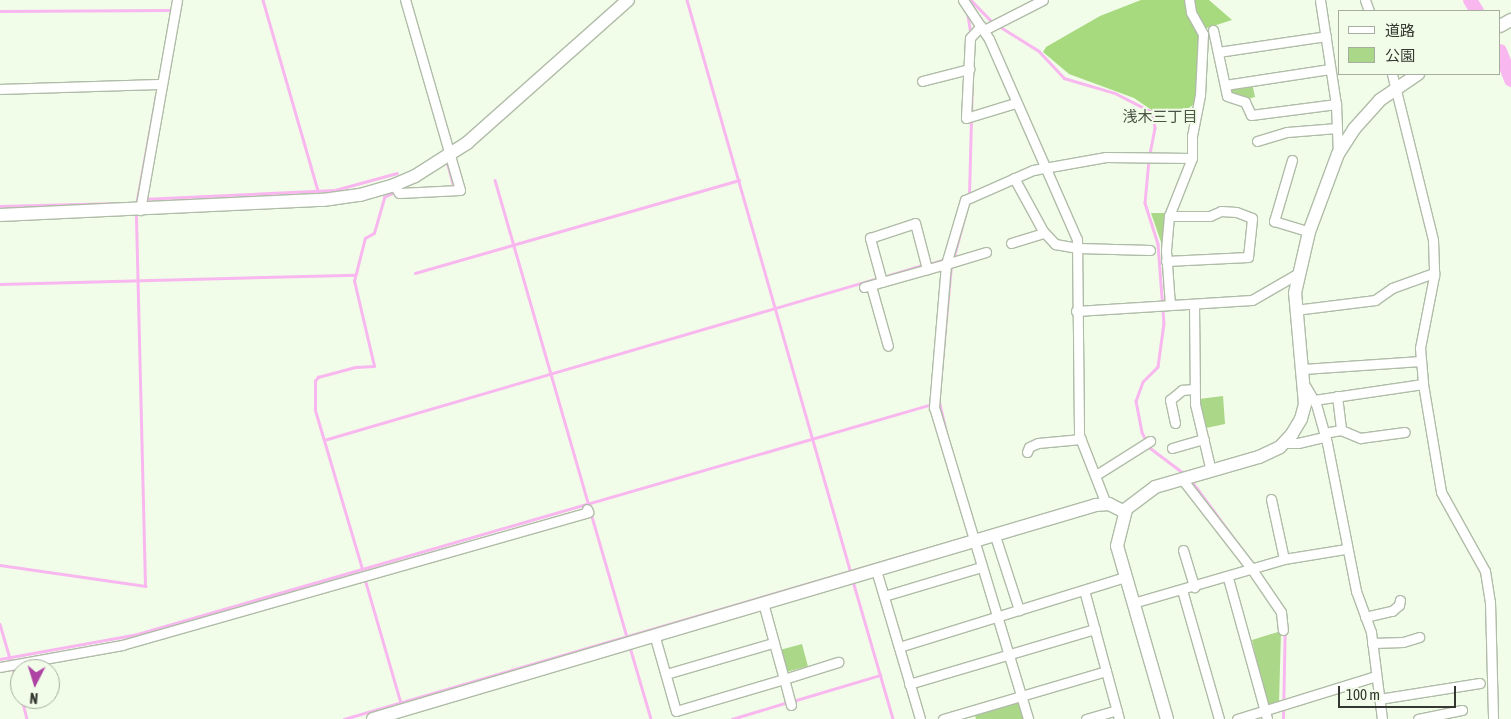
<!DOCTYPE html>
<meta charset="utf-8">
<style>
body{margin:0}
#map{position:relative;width:1511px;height:719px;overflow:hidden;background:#f1fde9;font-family:"Asap Condensed","Noto Sans JP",sans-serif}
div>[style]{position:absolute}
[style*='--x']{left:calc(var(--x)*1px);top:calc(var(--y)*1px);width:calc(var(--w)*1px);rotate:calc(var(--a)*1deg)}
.green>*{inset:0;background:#abd789;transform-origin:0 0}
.forest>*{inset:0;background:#a7d97f}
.stream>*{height:2.5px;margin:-1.25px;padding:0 1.25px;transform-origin:1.25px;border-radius:1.25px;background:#f9b7ef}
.river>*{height:14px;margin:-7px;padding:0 7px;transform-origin:7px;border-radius:7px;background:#f9b7ef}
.roads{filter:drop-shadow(1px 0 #b0bca8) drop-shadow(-1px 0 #b0bca8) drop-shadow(0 1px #b0bca8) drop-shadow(0 -1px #b0bca8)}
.street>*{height:9px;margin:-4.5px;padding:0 4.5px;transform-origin:4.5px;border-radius:4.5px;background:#fff}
.secondary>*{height:12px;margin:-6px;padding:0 6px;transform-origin:6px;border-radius:6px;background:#fff}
span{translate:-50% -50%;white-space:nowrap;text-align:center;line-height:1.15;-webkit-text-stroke:4px #f1fde9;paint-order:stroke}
.neighbourhood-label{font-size:15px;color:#4a5443}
.legend{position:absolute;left:1338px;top:10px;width:162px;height:65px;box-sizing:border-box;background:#f1fde9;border:1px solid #a5ae9f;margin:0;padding:6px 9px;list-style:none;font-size:15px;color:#343831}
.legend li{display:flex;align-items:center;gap:10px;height:25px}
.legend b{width:25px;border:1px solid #a5ae9f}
.north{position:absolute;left:10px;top:659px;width:50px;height:50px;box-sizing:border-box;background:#f1fde9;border:1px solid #a5ae9f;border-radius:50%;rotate:185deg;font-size:14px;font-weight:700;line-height:20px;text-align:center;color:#343831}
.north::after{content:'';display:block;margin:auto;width:18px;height:22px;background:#af43a4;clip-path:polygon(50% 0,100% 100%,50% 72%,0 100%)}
.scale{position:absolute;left:1338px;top:686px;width:118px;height:22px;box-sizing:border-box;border:2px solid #343831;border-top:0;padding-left:6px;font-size:15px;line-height:18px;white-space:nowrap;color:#343831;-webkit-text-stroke:4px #f1fde9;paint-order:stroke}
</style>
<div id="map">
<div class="green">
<i style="clip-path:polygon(1252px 83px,1255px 97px,1248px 99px,1230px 92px,1229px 87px)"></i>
<i style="clip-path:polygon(1151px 213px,1167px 213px,1163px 248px)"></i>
<i style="clip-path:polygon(1223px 396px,1225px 424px,1206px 428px,1199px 399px)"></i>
<i style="clip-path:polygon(1281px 631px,1279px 703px,1267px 706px,1252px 640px)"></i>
<i style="left:802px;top:644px;width:23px;height:24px;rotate:75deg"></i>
<i style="clip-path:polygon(1014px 701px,1019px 704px,1023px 719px,976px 719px,974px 713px)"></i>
</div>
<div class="forest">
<i style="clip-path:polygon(1141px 0,1209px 0,1232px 20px,1207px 28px,1199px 38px,1197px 93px,1193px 105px,1183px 112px,1156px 113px,1134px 98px,1069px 74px,1043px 52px,1046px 47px,1100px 16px)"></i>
</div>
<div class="stream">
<i style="--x:263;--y:0;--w:199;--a:73.9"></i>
<i style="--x:687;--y:0;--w:596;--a:74.03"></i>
<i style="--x:971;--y:0;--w:30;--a:46"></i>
<i style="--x:967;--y:9;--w:24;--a:81"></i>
<i style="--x:0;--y:11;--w:172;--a:-0.3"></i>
<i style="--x:999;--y:26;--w:47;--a:32"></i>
<i style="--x:1039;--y:51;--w:37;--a:47"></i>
<i style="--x:1064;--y:78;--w:53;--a:16.4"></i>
<i style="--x:1115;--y:93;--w:42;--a:27.2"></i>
<i style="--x:1152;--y:112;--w:16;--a:79"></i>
<i style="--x:1155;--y:128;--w:26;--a:101"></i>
<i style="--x:1149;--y:160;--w:43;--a:95.3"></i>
<i style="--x:1145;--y:203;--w:43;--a:72.4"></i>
<i style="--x:1158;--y:244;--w:79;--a:85.7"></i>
<i style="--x:1164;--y:323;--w:44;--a:97.8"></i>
<i style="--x:1158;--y:367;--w:21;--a:135"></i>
<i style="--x:1143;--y:382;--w:20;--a:110"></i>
<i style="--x:1136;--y:401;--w:32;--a:79"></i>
<i style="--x:1142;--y:432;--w:17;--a:65"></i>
<i style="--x:1149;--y:447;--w:46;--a:37.1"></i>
<i style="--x:447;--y:161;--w:27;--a:75"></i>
<i style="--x:495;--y:180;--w:338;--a:73.9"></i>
<i style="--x:969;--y:195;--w:152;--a:-88.5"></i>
<i style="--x:143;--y:199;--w:192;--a:-2.7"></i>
<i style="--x:335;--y:190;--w:64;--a:-15.3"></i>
<i style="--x:136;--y:205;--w:112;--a:-79.7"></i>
<i style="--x:0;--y:206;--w:119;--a:-1.4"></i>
<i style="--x:953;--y:260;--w:62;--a:-75.1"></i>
<i style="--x:929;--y:264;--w:17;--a:-17"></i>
<i style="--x:415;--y:273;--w:337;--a:-16"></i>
<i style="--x:883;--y:277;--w:42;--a:-16.7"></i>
<i style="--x:0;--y:284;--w:355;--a:-1.5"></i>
<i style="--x:940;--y:384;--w:120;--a:-84.7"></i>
<i style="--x:939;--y:400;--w:44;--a:76.9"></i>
<i style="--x:324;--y:440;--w:577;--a:-16.3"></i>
<i style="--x:1191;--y:480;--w:94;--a:53.6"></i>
<i style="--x:591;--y:513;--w:129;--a:73.8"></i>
<i style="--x:0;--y:565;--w:147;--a:8.2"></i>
<i style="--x:145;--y:586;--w:373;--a:-91.4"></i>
<i style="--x:362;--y:569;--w:166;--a:-106.5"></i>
<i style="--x:315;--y:410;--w:29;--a:-90"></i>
<i style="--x:315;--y:381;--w:5;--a:-53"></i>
<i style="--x:318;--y:377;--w:39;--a:-15"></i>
<i style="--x:356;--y:367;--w:18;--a:-3"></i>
<i style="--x:374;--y:366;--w:87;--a:-103.2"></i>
<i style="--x:354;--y:281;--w:44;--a:-75.7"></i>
<i style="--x:365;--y:238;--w:10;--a:-29"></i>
<i style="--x:374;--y:233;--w:37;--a:-74"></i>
<i style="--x:384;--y:197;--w:14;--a:-25"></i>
<i style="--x:365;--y:579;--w:132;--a:73.8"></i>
<i style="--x:853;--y:581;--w:144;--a:73.8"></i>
<i style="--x:0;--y:624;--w:72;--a:73.8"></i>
<i style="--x:630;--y:647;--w:75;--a:73.7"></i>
<i style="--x:0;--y:659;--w:136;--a:-10.2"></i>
<i style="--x:134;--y:635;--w:831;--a:-16.14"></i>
<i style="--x:22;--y:699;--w:21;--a:76"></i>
<i style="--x:793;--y:701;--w:91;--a:-16.6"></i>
<i style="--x:344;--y:719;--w:652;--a:-16.3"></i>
<i style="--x:732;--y:719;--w:59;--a:-16.9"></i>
<i style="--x:1283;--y:719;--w:106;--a:-88.9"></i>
</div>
<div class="river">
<i style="--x:1470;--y:0;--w:13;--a:58"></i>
<i style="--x:1500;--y:51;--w:31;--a:69"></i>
</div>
<div class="roads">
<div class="street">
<i style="--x:963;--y:0;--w:47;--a:56.3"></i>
<i style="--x:989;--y:39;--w:219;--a:66.3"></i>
<i style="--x:1077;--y:239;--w:196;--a:89.4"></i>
<i style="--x:1079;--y:435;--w:74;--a:68.6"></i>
<i style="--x:1320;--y:0;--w:105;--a:81.3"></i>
<i style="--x:1336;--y:104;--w:50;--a:87.7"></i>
<i style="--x:1365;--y:0;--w:12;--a:70"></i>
<i style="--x:981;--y:26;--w:16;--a:133"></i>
<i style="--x:970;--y:38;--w:80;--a:92.9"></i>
<i style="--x:966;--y:118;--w:51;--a:-17"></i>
<i style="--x:984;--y:30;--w:66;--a:-27"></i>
<i style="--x:1213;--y:30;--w:67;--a:78"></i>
<i style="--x:1227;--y:96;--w:19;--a:18"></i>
<i style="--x:1245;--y:102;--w:14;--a:65"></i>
<i style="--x:1251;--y:115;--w:86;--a:-7.4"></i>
<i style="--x:1218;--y:52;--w:109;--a:-8.4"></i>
<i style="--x:1392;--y:74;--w:171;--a:76.1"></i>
<i style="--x:1433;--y:240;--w:36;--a:88"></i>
<i style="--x:1434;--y:276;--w:73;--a:101"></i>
<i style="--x:1420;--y:348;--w:36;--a:85"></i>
<i style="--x:1423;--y:384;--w:109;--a:80.5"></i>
<i style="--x:1441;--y:492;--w:90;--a:60.9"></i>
<i style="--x:1485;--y:571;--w:31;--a:81"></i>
<i style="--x:1490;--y:602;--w:117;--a:88.5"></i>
<i style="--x:922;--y:81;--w:49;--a:-14.3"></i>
<i style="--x:1225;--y:85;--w:106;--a:-8.7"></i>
<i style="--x:0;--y:89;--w:162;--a:-1.8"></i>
<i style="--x:1257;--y:141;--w:31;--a:-17"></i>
<i style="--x:1287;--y:132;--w:50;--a:-4.6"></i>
<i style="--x:1292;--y:160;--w:64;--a:106.4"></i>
<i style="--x:1274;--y:221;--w:37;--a:17"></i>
<i style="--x:1014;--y:178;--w:60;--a:61.3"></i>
<i style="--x:1043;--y:231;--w:18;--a:47"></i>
<i style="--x:1055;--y:244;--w:23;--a:10"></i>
<i style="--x:1078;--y:248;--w:72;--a:1.6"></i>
<i style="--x:394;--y:185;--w:9;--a:58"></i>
<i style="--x:399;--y:193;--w:61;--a:-2.8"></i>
<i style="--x:460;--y:190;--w:198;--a:-106.1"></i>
<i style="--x:140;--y:210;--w:213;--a:-80"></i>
<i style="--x:1011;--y:243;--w:34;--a:-17"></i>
<i style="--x:986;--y:252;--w:42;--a:163.3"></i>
<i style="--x:946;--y:264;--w:144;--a:94.8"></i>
<i style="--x:934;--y:407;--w:326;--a:73.2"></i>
<i style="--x:1166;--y:261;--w:82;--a:-2.8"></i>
<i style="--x:1248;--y:257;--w:39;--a:-84"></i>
<i style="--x:1252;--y:218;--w:17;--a:-159"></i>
<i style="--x:1236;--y:212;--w:15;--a:-176"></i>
<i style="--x:1221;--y:211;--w:12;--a:156"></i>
<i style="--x:1210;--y:216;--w:41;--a:180"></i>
<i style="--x:882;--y:282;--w:46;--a:-105.3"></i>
<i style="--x:870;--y:238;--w:47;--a:-18.4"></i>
<i style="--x:915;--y:223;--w:48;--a:75.4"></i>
<i style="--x:871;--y:286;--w:62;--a:74.2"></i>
<i style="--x:864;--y:287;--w:85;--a:-15.7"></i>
<i style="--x:946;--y:264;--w:67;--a:-73.5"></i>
<i style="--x:965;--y:200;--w:74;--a:-23.8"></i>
<i style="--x:1033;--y:170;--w:74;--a:-10.1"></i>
<i style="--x:1106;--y:157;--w:86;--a:0.7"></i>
<i style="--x:1194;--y:304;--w:100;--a:89.4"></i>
<i style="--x:1195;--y:404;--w:69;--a:76.6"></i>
<i style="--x:1170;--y:305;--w:55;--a:-94.2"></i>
<i style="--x:1166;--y:250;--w:34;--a:-85"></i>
<i style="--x:1169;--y:216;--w:62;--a:-68.4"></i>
<i style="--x:1192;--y:158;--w:22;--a:-90"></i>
<i style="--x:1192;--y:136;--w:42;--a:-79"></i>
<i style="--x:1200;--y:95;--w:61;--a:-87.2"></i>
<i style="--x:1203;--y:34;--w:25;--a:-119"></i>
<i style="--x:1191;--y:12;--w:12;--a:-99"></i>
<i style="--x:1295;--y:310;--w:81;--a:-7.1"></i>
<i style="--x:1375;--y:300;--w:21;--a:-35"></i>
<i style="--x:1392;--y:288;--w:45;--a:-19.7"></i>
<i style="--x:1076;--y:311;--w:176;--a:-3.6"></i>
<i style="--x:1252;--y:300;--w:52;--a:-30"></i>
<i style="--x:1303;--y:369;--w:118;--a:-3.9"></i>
<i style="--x:1306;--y:387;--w:20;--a:60"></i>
<i style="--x:1316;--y:404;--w:41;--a:74.2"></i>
<i style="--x:1327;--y:443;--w:151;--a:78.9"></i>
<i style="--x:1356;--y:591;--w:44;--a:69.9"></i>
<i style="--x:1371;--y:632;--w:88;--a:82.8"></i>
<i style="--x:1337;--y:396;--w:34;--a:83"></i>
<i style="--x:1314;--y:400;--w:110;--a:-8.4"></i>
<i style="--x:1175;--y:423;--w:24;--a:-102"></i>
<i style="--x:1170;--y:400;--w:16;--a:-40"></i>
<i style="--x:1182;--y:390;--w:12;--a:-5"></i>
<i style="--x:1324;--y:433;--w:17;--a:-10"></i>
<i style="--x:1341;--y:430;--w:21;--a:23"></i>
<i style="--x:1360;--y:438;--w:45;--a:-7.6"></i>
<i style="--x:1284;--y:443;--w:14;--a:0"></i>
<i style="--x:1298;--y:443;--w:28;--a:-13"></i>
<i style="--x:1172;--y:448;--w:33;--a:-16"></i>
<i style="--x:1027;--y:452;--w:5;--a:-68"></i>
<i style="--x:1029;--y:447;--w:10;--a:-24"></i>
<i style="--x:1038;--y:443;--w:43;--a:-5.3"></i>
<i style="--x:1096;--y:475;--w:64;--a:-32.2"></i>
<i style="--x:1182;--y:479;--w:113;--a:52.2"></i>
<i style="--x:1251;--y:568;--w:53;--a:55.7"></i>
<i style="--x:1281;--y:612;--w:18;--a:84"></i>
<i style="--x:1271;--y:499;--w:61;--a:77.8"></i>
<i style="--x:995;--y:536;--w:78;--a:72"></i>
<i style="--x:1183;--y:550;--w:39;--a:73"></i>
<i style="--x:876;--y:570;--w:155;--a:73.5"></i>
<i style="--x:1228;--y:578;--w:146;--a:74.5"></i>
<i style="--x:1084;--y:590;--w:134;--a:74.8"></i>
<i style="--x:1182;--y:590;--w:134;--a:74"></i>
<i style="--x:884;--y:596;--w:101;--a:-16.6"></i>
<i style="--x:1133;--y:603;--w:157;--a:-16.2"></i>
<i style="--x:1284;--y:559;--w:63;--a:-9.2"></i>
<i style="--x:1365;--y:617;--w:28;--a:-13"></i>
<i style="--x:1392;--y:611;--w:9;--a:-41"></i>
<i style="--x:1399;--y:605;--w:5;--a:-79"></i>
<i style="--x:654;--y:634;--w:80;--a:74.1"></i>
<i style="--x:676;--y:711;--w:113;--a:-16.5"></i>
<i style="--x:784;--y:679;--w:79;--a:-105.4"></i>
<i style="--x:1372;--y:643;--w:31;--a:-2"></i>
<i style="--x:1403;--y:642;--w:17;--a:-17"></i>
<i style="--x:899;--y:647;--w:237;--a:-17.2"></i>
<i style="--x:0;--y:667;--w:124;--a:-10.2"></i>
<i style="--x:122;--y:645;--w:485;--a:-15.9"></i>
<i style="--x:588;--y:512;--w:3;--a:-108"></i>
<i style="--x:666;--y:674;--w:111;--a:-16.2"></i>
<i style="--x:909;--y:684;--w:194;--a:-16.5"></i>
<i style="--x:1379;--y:699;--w:102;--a:-9"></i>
<i style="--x:791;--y:705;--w:27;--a:-105"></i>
<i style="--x:784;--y:679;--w:57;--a:-17.5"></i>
<i style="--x:943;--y:719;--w:170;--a:-16.4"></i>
<i style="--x:1086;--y:719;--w:32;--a:-16"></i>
<i style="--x:1237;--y:719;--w:145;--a:-17.2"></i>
<i style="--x:1418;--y:719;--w:45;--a:-11.6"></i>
</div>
<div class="secondary">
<i style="--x:1500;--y:26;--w:13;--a:-29"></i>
<i style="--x:0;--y:215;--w:323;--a:-2.7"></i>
<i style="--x:323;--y:200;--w:37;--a:-8"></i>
<i style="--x:360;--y:195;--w:35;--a:-16"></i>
<i style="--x:394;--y:185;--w:23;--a:-23"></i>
<i style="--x:415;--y:176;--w:62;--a:-32.4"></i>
<i style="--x:467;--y:143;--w:215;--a:-41.6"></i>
<i style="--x:373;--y:719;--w:754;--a:-16.49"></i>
<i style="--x:1096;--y:505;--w:13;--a:-4"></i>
<i style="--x:1109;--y:504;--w:18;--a:27"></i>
<i style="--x:1167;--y:719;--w:180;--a:-106.1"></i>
<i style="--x:1117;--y:546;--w:38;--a:-76"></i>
<i style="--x:1126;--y:509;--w:36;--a:-37"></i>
<i style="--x:1155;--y:487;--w:108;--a:-16.1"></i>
<i style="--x:1259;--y:457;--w:23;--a:-25"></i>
<i style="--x:1280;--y:447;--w:18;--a:-47"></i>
<i style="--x:1292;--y:434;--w:17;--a:-59"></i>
<i style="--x:1301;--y:419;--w:16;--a:-75"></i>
<i style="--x:1305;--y:404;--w:111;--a:-95.1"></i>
<i style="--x:1295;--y:293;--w:63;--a:-77.1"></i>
<i style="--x:1309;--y:232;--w:83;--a:-69.6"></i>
<i style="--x:1338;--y:154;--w:30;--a:-57"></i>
<i style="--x:1354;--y:129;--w:39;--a:-48"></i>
<i style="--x:1380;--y:100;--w:46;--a:-34.4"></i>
</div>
</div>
<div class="neighbourhood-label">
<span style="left:1160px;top:117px">浅木三丁目</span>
</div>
<ul class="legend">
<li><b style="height:6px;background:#fff"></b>道路</li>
<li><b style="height:14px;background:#abd789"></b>公園</li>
</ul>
<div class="north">N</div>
<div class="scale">100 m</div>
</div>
